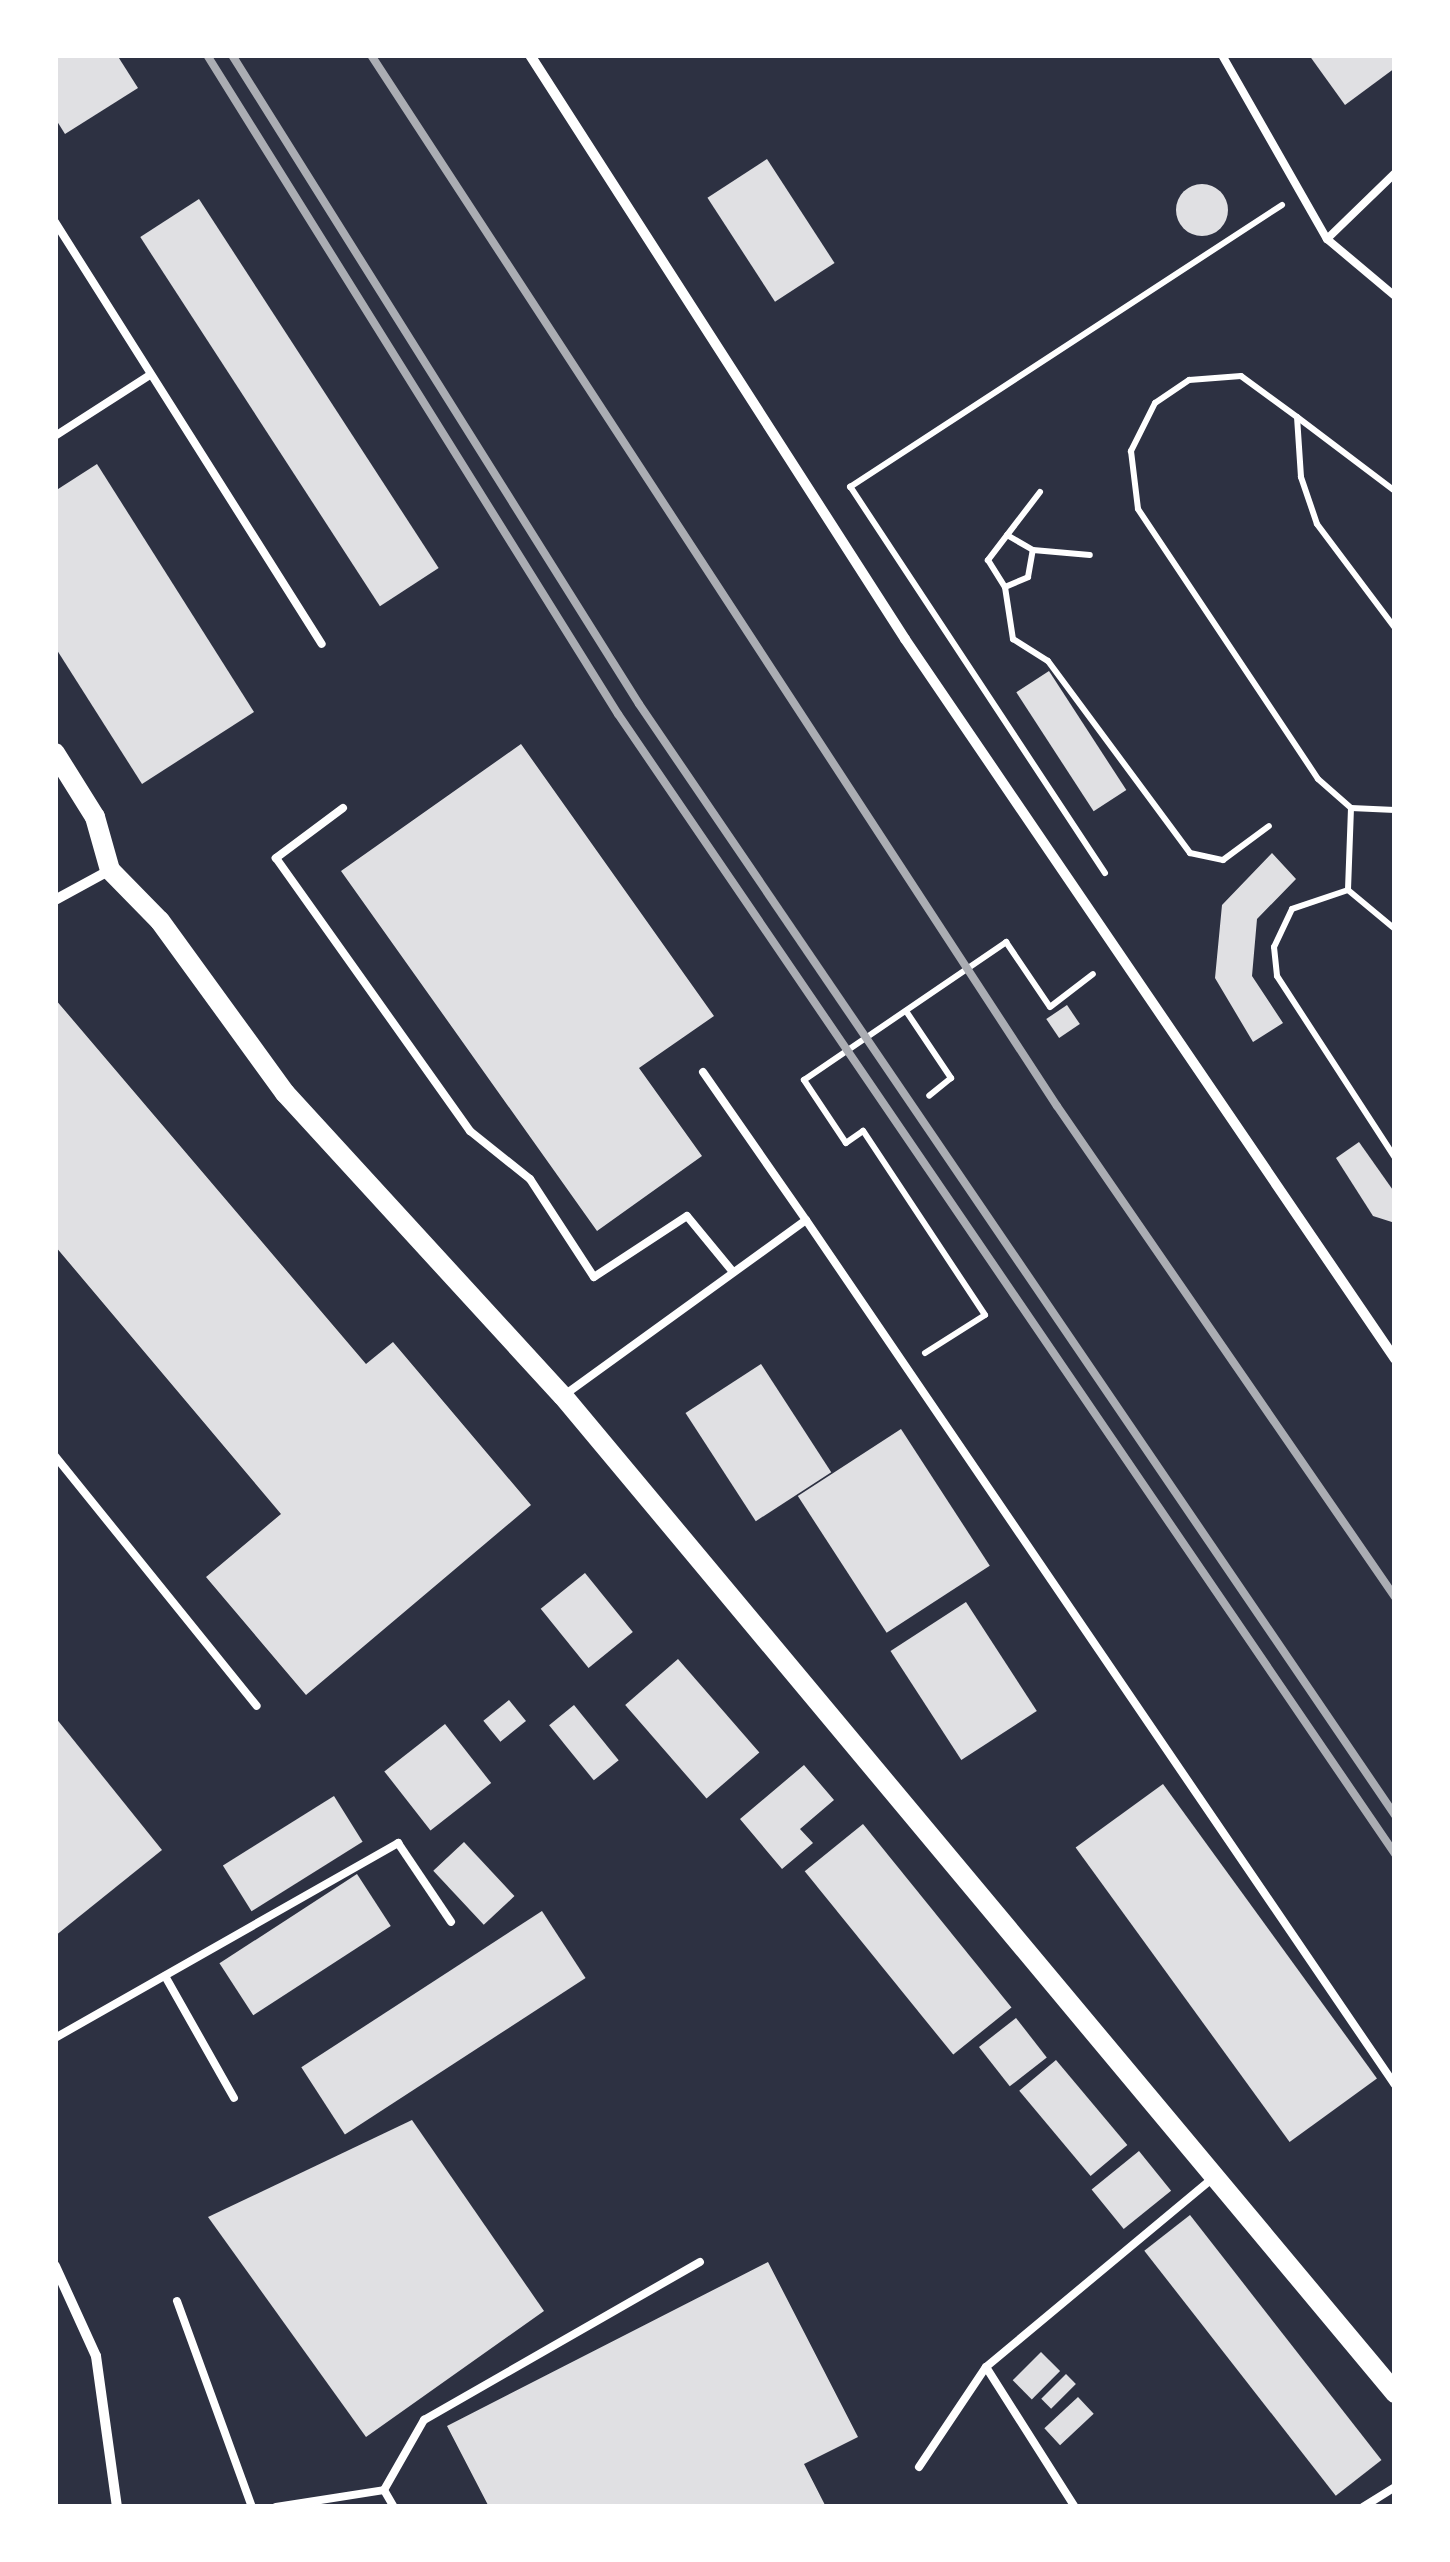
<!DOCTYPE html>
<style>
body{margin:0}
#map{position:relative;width:1450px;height:2562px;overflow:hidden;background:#2d3142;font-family:"Public Sans",sans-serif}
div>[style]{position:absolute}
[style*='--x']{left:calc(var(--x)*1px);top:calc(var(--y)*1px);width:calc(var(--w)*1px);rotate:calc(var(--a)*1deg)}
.building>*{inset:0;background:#e0e0e3;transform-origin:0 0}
.round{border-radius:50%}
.path>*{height:6px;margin:-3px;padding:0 3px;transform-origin:3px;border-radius:3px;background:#fff}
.service>*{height:8px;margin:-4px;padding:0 4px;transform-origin:4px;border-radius:4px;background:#fff}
.minor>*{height:10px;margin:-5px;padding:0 5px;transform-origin:5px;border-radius:5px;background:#fff}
.secondary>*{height:20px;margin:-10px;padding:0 10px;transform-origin:10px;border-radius:10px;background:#fff}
.rail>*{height:8px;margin:-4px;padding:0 4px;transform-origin:4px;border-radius:4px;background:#abadb3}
span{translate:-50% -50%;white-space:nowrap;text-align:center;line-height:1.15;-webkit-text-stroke:8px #fff;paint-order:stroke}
.frame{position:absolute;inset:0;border:58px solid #fff;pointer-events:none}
</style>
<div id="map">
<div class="building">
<i style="clip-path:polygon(55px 55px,117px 55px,138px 88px,65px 134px,55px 118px)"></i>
<i style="clip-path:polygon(1309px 55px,1395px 55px,1395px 68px,1345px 105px)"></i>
<i style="left:767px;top:159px;width:124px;height:71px;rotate:57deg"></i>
<i class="round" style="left:1176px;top:184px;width:52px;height:52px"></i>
<i style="left:199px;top:199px;width:440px;height:70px;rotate:57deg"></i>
<i style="clip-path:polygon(97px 464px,254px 712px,142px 784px,55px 647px,55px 491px)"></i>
<i style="left:1049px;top:671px;width:142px;height:39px;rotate:57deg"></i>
<i style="clip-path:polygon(521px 744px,714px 1016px,639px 1068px,702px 1156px,597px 1231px,341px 871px)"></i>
<i style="clip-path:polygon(1272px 853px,1296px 879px,1257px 919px,1252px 976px,1283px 1023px,1253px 1042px,1215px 978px,1222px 905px)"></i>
<i style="clip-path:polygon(55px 999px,366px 1364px,393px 1342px,531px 1505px,306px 1695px,206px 1577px,281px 1514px,55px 1246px)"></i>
<i style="left:1067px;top:1005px;width:23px;height:25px;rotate:56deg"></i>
<i style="clip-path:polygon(1359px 1142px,1395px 1193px,1395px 1223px,1373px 1216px,1336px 1158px)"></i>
<i style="left:761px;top:1364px;width:129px;height:90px;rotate:57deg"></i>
<i style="left:901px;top:1429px;width:163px;height:123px;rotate:57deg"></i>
<i style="left:585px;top:1573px;width:76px;height:57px;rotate:51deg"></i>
<i style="left:966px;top:1602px;width:130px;height:90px;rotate:57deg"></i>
<i style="left:678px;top:1659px;width:124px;height:70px;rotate:49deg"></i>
<i style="left:509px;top:1700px;width:27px;height:33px;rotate:51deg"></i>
<i style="left:574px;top:1705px;width:71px;height:32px;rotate:51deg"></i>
<i style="clip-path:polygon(55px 1717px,162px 1850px,55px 1936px)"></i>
<i style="left:445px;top:1724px;width:75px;height:77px;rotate:52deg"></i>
<i style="clip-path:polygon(804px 1765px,834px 1800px,800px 1829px,813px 1843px,782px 1869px,740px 1819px)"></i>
<i style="left:1163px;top:1784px;width:364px;height:108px;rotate:54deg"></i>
<i style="left:334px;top:1796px;width:54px;height:131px;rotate:58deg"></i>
<i style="left:863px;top:1824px;width:236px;height:75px;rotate:51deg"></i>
<i style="left:464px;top:1842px;width:74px;height:42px;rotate:47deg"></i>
<i style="left:357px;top:1874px;width:62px;height:164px;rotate:57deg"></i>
<i style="left:542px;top:1911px;width:80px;height:287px;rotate:57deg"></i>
<i style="left:1016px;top:2018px;width:50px;height:47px;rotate:52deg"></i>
<i style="left:1056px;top:2060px;width:111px;height:48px;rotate:50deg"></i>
<i style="clip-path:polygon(412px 2120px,544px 2311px,366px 2437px,208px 2217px)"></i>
<i style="left:1139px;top:2151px;width:51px;height:61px;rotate:51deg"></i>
<i style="left:1190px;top:2215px;width:311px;height:58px;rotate:52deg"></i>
<i style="clip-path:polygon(768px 2262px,858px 2437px,804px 2464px,826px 2507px,489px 2507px,447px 2426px)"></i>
<i style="left:1041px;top:2352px;width:27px;height:40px;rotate:45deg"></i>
<i style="left:1066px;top:2374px;width:14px;height:35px;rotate:45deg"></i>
<i style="left:1078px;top:2397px;width:23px;height:46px;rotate:47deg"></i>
</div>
<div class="path">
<i style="--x:1297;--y:417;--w:123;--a:37.1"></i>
<i style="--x:1040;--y:492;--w:86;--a:127.4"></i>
<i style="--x:988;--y:560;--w:32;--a:58"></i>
<i style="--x:1005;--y:587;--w:53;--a:81.3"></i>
<i style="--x:1013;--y:639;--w:41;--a:32.2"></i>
<i style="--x:1048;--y:661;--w:239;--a:53.5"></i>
<i style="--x:1190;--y:853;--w:34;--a:12"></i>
<i style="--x:1223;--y:860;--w:57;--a:-36.5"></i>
<i style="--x:1007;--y:535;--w:30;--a:30"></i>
<i style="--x:1033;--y:550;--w:57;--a:5"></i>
<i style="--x:1005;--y:587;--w:25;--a:-23"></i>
<i style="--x:1028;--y:577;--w:27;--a:-80"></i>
<i style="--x:1395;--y:628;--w:130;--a:-126.9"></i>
<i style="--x:1317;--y:524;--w:50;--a:-108.8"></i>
<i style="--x:1301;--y:477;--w:60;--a:-93.8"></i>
<i style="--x:1297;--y:417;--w:69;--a:-143.8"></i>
<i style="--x:1241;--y:376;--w:52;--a:175.6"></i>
<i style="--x:1189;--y:380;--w:41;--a:145.9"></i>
<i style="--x:1155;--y:403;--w:54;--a:116.6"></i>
<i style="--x:1131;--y:451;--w:58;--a:83.1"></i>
<i style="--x:1138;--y:509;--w:324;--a:56.3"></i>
<i style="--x:1318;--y:779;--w:44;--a:41.3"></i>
<i style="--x:1351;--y:808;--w:82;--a:92.1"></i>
<i style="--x:1348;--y:890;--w:61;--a:39.7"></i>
<i style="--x:1351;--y:808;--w:44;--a:2.6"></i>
<i style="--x:1105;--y:873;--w:463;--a:-123.4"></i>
<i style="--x:850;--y:487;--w:516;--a:-33.14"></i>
<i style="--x:1348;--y:890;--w:59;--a:161.3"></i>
<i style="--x:1292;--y:909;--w:42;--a:115.3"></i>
<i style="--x:1274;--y:947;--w:29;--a:84"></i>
<i style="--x:1277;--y:976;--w:217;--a:57"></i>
<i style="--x:906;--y:1011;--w:81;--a:56.1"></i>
<i style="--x:951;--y:1078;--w:28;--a:141"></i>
<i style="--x:925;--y:1353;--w:71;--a:-32.3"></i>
<i style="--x:985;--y:1315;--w:221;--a:-123.5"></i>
<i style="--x:863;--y:1131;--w:21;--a:145"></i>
<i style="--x:846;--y:1143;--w:76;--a:-123.7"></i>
<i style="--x:804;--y:1080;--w:245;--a:-34.3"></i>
<i style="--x:1006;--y:942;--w:78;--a:55.9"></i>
<i style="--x:1050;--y:1007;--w:54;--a:-37.5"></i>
</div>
<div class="service">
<i style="--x:1222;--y:55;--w:212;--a:60.3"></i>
<i style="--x:1327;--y:239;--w:89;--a:40"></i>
<i style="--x:55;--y:222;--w:499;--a:57.7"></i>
<i style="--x:1327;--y:239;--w:95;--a:-44.1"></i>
<i style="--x:55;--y:436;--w:113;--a:-32.7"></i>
<i style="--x:343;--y:808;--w:84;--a:143.3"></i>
<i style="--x:276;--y:858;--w:335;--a:54.6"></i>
<i style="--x:470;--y:1131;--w:77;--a:38.7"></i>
<i style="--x:530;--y:1179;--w:117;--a:56.9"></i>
<i style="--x:594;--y:1277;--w:111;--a:-33.3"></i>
<i style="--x:687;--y:1216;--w:72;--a:50.6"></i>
<i style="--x:703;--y:1072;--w:180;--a:55.2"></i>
<i style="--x:563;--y:1396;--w:300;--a:-35.9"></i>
<i style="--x:806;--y:1220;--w:1046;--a:55.75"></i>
<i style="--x:55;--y:1456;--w:321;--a:51.1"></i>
<i style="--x:165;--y:1976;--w:140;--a:60.5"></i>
<i style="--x:55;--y:2038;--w:395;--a:-29.6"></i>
<i style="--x:398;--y:1843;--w:95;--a:56.1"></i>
<i style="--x:177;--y:2301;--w:219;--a:70"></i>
<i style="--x:986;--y:2367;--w:166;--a:57.6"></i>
<i style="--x:919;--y:2467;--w:120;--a:-56.2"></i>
<i style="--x:986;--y:2367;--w:294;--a:-39.8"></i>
<i style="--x:384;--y:2490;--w:81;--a:-60.3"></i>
<i style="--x:424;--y:2420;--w:318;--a:-29.8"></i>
<i style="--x:384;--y:2490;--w:20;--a:60"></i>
<i style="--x:276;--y:2507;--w:109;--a:-8.9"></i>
<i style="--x:1363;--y:2507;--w:38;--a:-32"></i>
</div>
<div class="minor">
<i style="--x:530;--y:55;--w:694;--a:57.29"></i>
<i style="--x:905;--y:639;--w:871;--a:55.76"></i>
<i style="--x:55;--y:900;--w:63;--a:-28.6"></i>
<i style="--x:55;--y:2266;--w:99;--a:65.5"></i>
<i style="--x:96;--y:2356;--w:152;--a:82.1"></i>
</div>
<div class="secondary">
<i style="--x:55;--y:753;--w:75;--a:58"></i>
<i style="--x:95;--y:817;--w:55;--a:74.2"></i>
<i style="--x:110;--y:870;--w:71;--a:45.6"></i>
<i style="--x:160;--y:921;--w:213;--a:54"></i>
<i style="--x:285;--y:1093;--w:411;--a:47.5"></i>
<i style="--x:563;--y:1396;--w:1299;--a:50.15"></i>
</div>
<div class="rail">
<i style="--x:207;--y:55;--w:777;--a:58.05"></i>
<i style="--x:618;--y:714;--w:1380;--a:55.72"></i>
<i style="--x:232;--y:55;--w:766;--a:57.91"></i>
<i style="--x:639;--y:704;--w:1344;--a:55.77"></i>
<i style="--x:371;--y:55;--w:1255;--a:56.87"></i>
<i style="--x:1057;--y:1106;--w:596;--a:55.46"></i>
</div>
<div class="frame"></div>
</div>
